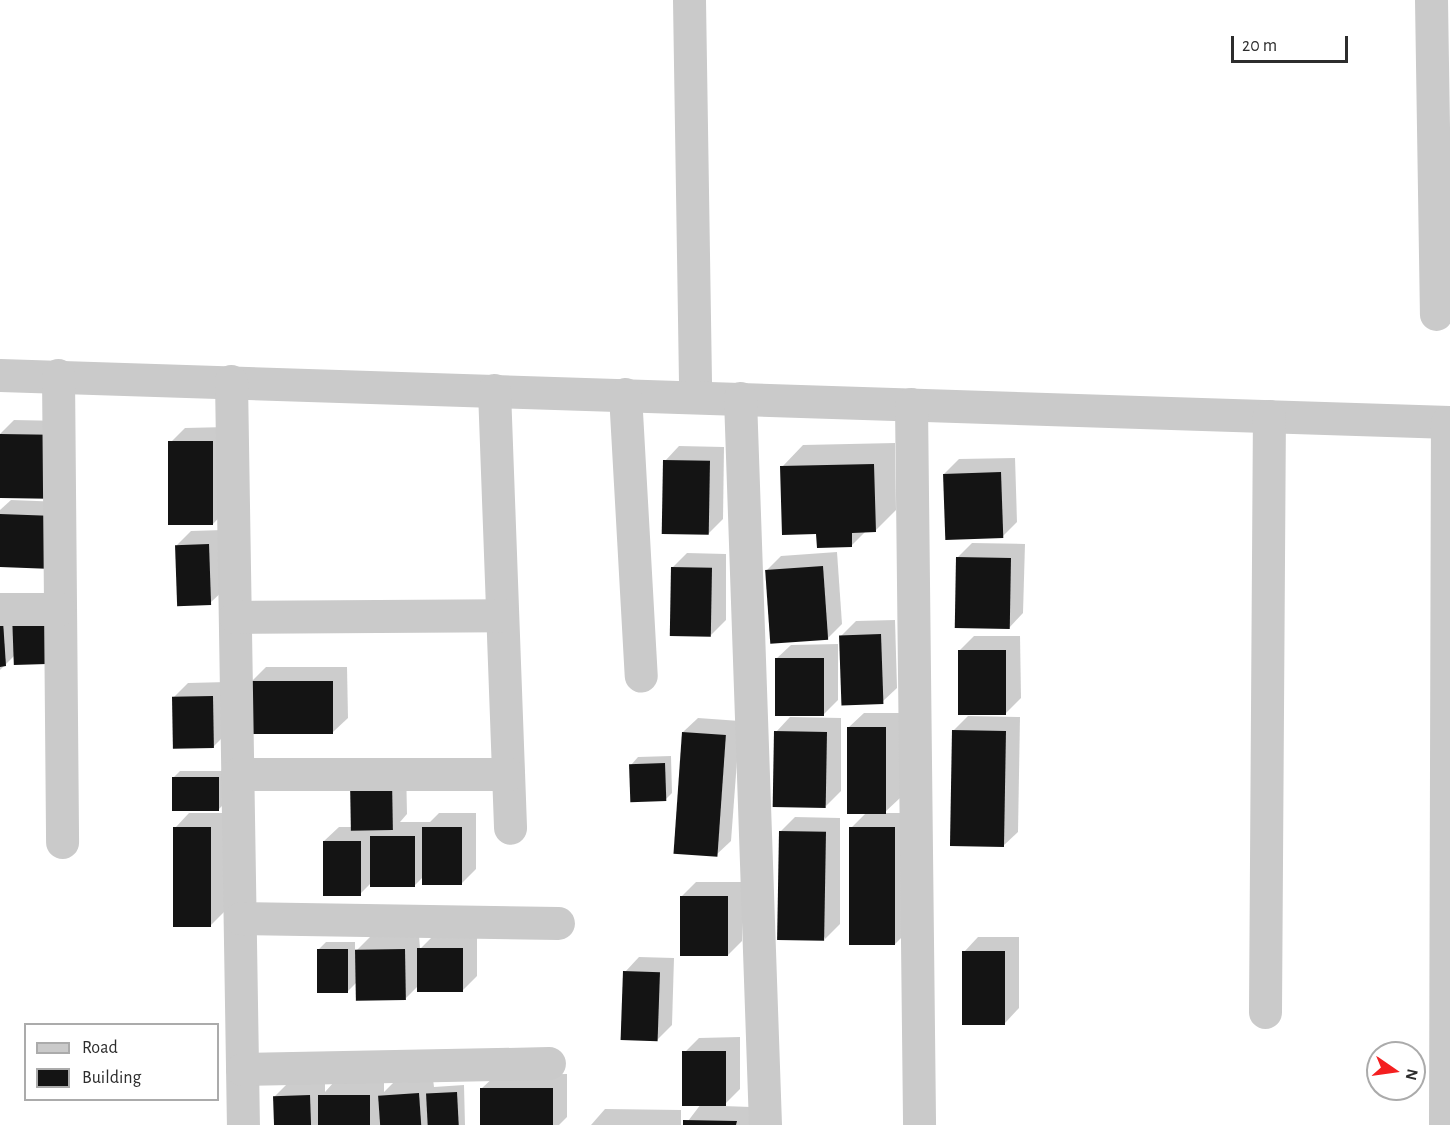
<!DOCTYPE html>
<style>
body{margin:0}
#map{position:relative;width:1450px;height:1125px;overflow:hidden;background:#fff;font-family:"Alegreya Sans",sans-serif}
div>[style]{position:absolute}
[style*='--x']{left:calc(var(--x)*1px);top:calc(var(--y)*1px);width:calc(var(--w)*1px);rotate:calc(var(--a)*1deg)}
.shadow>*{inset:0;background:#0003}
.building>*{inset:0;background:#141414;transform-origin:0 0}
.minor>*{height:33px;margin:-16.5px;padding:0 16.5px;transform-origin:16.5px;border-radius:16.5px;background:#cacaca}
span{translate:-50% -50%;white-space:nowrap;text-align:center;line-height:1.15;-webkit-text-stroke:6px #fff;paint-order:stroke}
.legend{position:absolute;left:24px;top:1023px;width:195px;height:78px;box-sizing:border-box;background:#fff;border:2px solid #ababab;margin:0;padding:8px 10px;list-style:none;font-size:18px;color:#2d2d2d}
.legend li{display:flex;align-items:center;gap:12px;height:30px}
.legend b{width:30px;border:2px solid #ababab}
.north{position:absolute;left:1366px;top:1041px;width:60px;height:60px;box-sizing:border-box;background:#fff;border:2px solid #ababab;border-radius:50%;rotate:103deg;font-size:16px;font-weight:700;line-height:24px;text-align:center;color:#2d2d2d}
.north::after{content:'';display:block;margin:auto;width:21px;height:27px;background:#f41f20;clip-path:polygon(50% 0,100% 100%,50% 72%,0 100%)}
.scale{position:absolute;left:1231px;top:36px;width:117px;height:27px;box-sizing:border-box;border:3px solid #2d2d2d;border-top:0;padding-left:8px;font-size:18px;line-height:21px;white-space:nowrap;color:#2d2d2d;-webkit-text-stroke:4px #fff;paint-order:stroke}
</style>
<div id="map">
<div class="shadow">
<i style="clip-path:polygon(14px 420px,64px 421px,0 496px,0 434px)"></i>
<i style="clip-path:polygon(227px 427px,227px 509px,213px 524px,170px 443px,185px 428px)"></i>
<i style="clip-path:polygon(895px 443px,896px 510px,875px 531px,866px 531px,851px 546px,817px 533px,782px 467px,803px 445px)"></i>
<i style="clip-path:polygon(679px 446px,724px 447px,723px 519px,708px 534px,665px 461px)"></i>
<i style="clip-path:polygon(1015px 458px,1017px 522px,1002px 537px,944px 474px,959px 459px)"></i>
<i style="clip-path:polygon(11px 500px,62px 502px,0 566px,0 510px)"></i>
<i style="clip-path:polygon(223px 530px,225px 589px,210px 603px,177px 545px,191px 531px)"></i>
<i style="clip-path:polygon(972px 543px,1025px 544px,1023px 613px,1009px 628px,958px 557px)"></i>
<i style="clip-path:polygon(837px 552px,842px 624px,827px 639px,766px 571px,781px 556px)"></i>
<i style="clip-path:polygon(687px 553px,726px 554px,726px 620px,711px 635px,672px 568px)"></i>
<i style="clip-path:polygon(17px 607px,15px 655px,0 670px,0 608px)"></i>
<i style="clip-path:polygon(895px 620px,897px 688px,882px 702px,841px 636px,856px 621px)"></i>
<i style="clip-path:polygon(974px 636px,1020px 636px,1021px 698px,1006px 713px,959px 651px)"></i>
<i style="clip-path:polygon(838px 644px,838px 700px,824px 714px,776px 659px,791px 645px)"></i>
<i style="clip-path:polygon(266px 667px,347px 667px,348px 718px,333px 732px,251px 682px)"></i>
<i style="clip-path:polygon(227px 682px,228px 732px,213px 747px,173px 698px,188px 683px)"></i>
<i style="clip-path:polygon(864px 713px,900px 713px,900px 798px,884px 813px,909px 813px,910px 929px,895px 944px,851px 828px,866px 813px,849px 727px)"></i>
<i style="clip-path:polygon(968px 716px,1020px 717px,1018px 832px,1003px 846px,953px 731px)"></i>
<i style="clip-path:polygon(790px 717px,841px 718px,841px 791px,826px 806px,776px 732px)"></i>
<i style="clip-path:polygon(698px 718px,740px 721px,731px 841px,716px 855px,683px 732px)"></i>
<i style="clip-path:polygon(671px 756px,672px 793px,665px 800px,631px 765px,638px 757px)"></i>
<i style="clip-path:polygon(406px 765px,407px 814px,400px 822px,430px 822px,439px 813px,476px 813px,476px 869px,461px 884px,424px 876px,415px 885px,372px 882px,360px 894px,324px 841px,339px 827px,353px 827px)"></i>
<i style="clip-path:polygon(180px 771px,225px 771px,225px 803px,218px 810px,173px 778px)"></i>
<i style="clip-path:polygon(189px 813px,225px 813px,225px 911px,211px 925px,175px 828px)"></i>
<i style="clip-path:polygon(795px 817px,840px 818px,840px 924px,825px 939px,780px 832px)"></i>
<i style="clip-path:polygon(696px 882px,742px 882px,742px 941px,727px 956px,682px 896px)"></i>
<i style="clip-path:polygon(477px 934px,477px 976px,462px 991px,419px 985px,405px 999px,357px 982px,348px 991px,319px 949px,326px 942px,355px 942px,355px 952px,371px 936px,419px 935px,420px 949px,434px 935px)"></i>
<i style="clip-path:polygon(978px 937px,1019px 937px,1019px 1008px,1005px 1023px,964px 952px)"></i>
<i style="clip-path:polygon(639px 957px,674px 958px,672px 1025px,657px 1040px,625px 972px)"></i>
<i style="clip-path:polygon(740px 1037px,740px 1089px,723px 1106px,751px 1107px,750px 1125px,685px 1125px,701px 1104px,684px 1053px,699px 1038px)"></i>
<i style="clip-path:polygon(567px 1074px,567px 1117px,559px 1125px,482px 1125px,481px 1089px,496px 1075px)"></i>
<i style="clip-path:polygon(433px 1079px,434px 1087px,464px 1085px,465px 1125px,275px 1125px,274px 1097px,289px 1082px,325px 1081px,325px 1092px,334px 1082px,384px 1081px,384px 1092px,395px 1081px)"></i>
<i style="clip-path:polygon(605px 1109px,681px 1110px,681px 1125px,591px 1125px)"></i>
</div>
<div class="building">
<i style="left:0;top:434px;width:50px;height:64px;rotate:1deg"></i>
<i style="left:213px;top:441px;width:84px;height:45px;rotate:90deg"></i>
<i style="left:663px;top:460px;width:47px;height:74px;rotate:1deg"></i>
<i style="clip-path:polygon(874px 464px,876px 532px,852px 533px,852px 547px,817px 548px,816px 534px,782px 535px,780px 466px)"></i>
<i style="left:1001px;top:472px;width:66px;height:58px;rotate:88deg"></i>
<i style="left:0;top:514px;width:48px;height:53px;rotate:2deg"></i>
<i style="left:209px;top:544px;width:61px;height:34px;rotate:88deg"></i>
<i style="left:956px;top:557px;width:55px;height:71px;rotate:1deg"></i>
<i style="left:823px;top:566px;width:74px;height:58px;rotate:86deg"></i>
<i style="left:671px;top:567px;width:41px;height:69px;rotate:1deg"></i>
<i style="left:45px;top:612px;width:52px;height:33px;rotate:88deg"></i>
<i style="clip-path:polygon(0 621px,3px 621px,6px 666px,0 667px)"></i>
<i style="left:881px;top:634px;width:70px;height:42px;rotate:88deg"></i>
<i style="left:958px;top:650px;width:48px;height:65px"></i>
<i style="left:824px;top:658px;width:58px;height:49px;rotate:90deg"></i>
<i style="left:250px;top:681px;width:83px;height:53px"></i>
<i style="left:213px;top:696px;width:52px;height:41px;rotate:89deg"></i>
<i style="left:847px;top:727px;width:39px;height:87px"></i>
<i style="left:952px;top:730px;width:54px;height:116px;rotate:1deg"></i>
<i style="left:774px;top:731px;width:53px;height:76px;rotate:1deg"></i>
<i style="left:682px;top:732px;width:44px;height:122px;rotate:4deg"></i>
<i style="left:665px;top:763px;width:38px;height:36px;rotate:88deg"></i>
<i style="left:172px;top:777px;width:47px;height:34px"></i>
<i style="left:392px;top:779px;width:51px;height:42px;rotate:89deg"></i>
<i style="left:173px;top:827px;width:38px;height:100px"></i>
<i style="left:422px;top:827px;width:40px;height:58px"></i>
<i style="left:895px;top:827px;width:118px;height:46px;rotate:90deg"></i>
<i style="left:779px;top:831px;width:47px;height:109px;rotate:1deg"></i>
<i style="left:370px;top:836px;width:45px;height:51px"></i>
<i style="left:323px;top:841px;width:38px;height:55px"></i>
<i style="left:680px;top:896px;width:48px;height:60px"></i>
<i style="left:463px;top:948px;width:44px;height:46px;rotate:90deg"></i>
<i style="left:317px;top:949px;width:31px;height:44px"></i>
<i style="left:405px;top:949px;width:51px;height:50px;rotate:89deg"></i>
<i style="left:962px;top:951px;width:43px;height:74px"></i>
<i style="left:623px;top:971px;width:37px;height:69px;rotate:2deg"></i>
<i style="left:726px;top:1051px;width:55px;height:44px;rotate:90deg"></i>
<i style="left:553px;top:1088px;width:37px;height:73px;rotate:90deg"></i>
<i style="left:457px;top:1092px;width:33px;height:31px;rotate:87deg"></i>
<i style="left:419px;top:1093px;width:32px;height:41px;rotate:86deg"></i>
<i style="left:310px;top:1095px;width:30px;height:37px;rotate:88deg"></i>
<i style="left:370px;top:1095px;width:30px;height:52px;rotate:90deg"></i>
<i style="clip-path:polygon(683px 1120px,737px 1121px,736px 1125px,683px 1125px)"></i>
</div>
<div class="minor">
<i style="--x:689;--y:0;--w:396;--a:89.1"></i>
<i style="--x:1431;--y:0;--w:314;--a:89.1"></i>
<i style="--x:0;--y:375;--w:1451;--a:1.86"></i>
<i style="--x:58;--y:375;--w:467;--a:89.5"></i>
<i style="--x:231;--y:381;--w:744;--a:89.08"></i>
<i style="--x:494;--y:390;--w:438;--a:87.9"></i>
<i style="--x:625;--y:394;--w:282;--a:86.8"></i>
<i style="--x:740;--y:398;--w:727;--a:88.03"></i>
<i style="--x:911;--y:404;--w:721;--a:89.36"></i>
<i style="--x:0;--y:609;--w:59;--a:0"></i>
<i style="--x:235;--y:617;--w:267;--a:-0.4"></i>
<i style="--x:237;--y:774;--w:271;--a:0"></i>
<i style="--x:240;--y:918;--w:318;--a:0.9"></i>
<i style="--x:1265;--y:1012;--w:596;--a:-89.62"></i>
<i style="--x:242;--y:1069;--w:307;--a:-1.1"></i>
<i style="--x:1445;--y:1125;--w:703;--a:-89.84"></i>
</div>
<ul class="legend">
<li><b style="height:8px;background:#cacaca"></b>Road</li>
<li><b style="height:16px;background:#141414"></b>Building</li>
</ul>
<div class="north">N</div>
<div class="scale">20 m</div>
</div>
